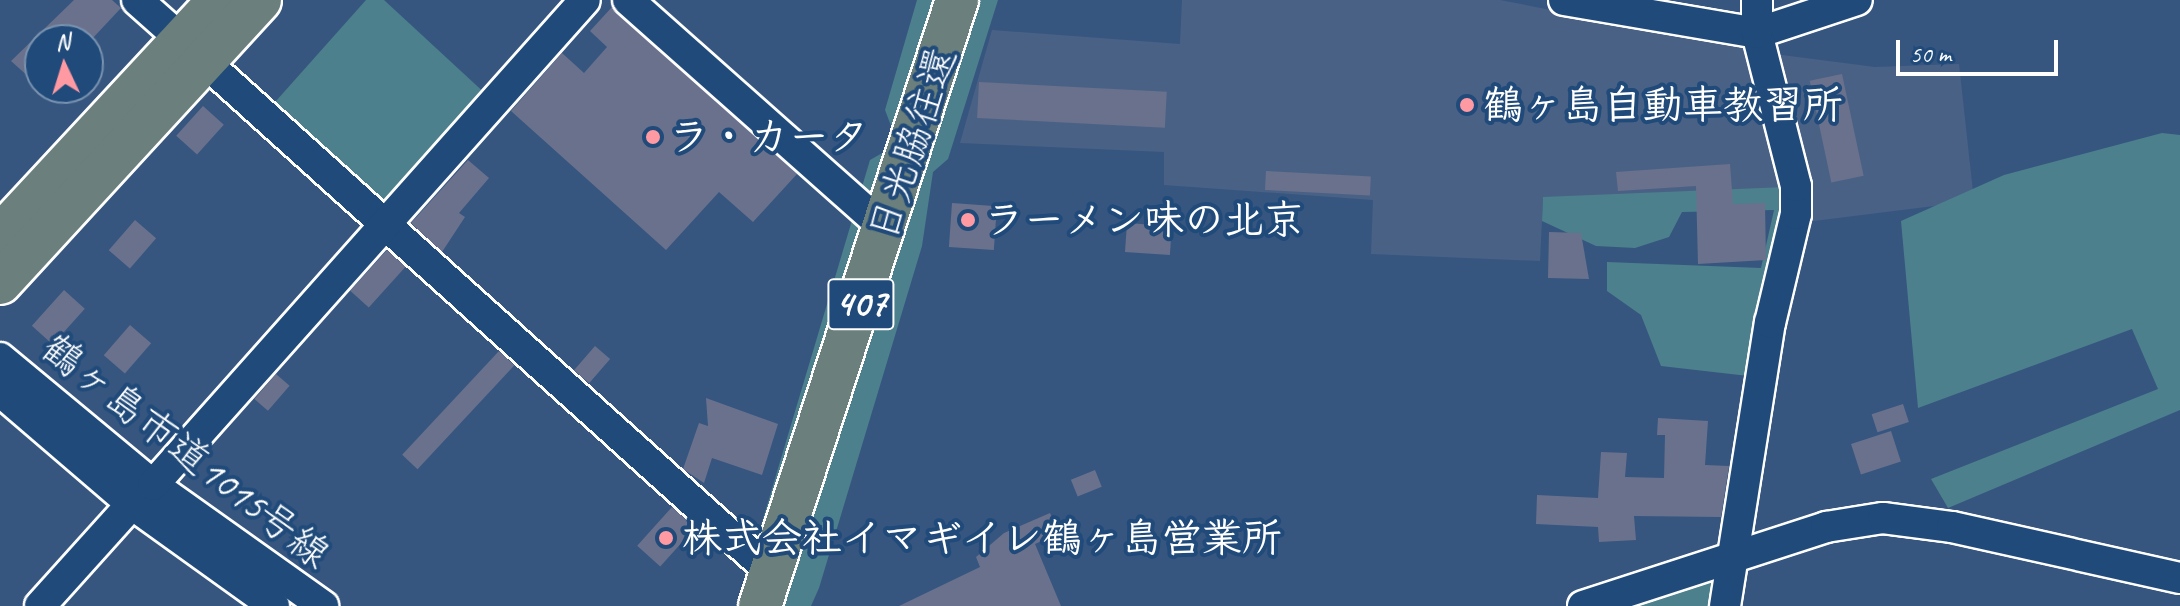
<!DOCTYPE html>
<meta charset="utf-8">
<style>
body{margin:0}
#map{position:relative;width:2180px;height:606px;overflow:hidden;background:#365680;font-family:Caveat,"Klee One",sans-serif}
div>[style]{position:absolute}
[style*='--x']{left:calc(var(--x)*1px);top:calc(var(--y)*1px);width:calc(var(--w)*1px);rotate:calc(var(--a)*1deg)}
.built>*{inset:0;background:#4a6186}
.green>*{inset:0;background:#4c808c}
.building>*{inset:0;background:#6a718d;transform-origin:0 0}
.roads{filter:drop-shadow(2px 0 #fff) drop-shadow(-2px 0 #fff) drop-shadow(0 2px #fff) drop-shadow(0 -2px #fff)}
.minor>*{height:30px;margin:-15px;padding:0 15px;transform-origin:15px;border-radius:15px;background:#1f4a7a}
.highway>*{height:42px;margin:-21px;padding:0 21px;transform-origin:21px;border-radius:21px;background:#6b7f7c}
.dots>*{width:22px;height:22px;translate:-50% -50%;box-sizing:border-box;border:4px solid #1f4a7a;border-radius:50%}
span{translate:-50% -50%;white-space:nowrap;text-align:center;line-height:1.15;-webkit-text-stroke:8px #1f4a7a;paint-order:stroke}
.shield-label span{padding:2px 6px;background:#1f4a7a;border:2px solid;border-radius:6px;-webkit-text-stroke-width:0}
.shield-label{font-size:38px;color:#fff;font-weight:700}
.poi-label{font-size:40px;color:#fff;font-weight:700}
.left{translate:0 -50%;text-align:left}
.street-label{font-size:40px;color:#fff}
.north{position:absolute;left:24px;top:24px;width:80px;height:80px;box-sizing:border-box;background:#1f4a7a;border:2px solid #7992af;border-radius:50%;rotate:356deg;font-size:22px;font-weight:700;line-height:32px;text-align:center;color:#fff}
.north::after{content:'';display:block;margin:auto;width:28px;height:36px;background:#ff9aa2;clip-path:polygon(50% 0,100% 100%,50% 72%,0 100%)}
.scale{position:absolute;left:1896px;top:40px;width:162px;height:36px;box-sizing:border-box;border:4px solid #fff;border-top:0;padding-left:10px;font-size:24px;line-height:28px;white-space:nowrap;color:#fff;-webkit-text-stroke:6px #1f4a7a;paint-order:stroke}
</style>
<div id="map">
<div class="built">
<i style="clip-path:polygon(1182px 0,1500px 0,1774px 54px,1875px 67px,1959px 64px,1974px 201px,1806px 222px,1803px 187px,1543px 198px,1540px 261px,1371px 254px,1373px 200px,1164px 185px,1164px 152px,960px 143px,992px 30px,1180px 44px)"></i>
</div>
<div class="green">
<i style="clip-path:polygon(366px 0,384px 0,489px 97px,383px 214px,268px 110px)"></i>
<i style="clip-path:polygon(917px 0,998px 0,948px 159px,933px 172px,922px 246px,819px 588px,811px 606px,737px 606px,870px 160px,898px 144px,885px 110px)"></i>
<i style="clip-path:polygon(2162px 133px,2180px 135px,2180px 410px,1948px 508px,1931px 479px,2158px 389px,2132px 329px,1918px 408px,1901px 221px,2004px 175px)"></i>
<i style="clip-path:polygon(1786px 187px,1757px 377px,1661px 366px,1641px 315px,1607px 291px,1607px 262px,1761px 268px,1774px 210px,1682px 212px,1669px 237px,1635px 248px,1596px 246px,1542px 221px,1543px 197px)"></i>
<i style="clip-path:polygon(1717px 572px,1720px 606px,1617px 606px)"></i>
</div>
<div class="building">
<i style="clip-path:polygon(74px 0,112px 0,121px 8px,91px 40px,40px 40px,40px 87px,11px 61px)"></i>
<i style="clip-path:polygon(612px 7px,797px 174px,753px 222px,719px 192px,666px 250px,511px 111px,562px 53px,584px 73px,607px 47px,590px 31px)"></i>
<i style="left:1842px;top:74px;width:104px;height:33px;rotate:78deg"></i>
<i style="left:979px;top:82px;width:188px;height:36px;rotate:3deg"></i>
<i style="left:203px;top:106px;width:28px;height:40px;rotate:42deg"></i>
<i style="clip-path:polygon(468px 160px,489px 178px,459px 213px,465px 217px,442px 252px,411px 223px)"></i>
<i style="clip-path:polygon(1730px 164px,1733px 204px,1765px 203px,1766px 260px,1698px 264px,1696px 186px,1618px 191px,1616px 172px)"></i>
<i style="left:1266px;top:171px;width:105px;height:19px;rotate:3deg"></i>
<i style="left:952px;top:203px;width:45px;height:44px;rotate:4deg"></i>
<i style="left:135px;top:220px;width:28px;height:40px;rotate:41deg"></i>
<i style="left:1127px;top:223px;width:45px;height:29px;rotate:4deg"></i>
<i style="clip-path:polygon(1549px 232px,1581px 233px,1589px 279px,1548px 278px)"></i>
<i style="left:387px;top:250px;width:25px;height:55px;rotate:42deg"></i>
<i style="left:64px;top:290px;width:28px;height:48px;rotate:42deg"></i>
<i style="left:130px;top:325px;width:28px;height:40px;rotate:41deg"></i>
<i style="left:595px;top:346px;width:20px;height:32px;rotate:41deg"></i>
<i style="left:499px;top:351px;width:21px;height:142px;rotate:43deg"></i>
<i style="left:276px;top:374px;width:18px;height:33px;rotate:41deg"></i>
<i style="clip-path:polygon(706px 398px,778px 424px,762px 475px,712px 458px,704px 483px,683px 469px,699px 423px,708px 426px)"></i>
<i style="left:1903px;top:404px;width:19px;height:33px;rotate:72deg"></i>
<i style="clip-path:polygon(1658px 418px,1708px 421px,1705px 465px,1729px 466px,1721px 517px,1634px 516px,1636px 540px,1599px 542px,1598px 527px,1536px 524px,1537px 495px,1598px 498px,1601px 452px,1627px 453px,1625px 477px,1664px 478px,1665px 435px,1657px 435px)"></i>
<i style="left:1891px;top:431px;width:32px;height:42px;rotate:72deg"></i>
<i style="left:1095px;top:470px;width:18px;height:26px;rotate:68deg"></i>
<i style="left:672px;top:507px;width:31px;height:52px;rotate:42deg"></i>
<i style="clip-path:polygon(1050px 513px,1059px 533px,1035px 544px,1061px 606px,899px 606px,980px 567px,976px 557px,1004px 533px)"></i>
</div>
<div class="roads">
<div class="minor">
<i style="--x:137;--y:0;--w:60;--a:41.6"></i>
<i style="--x:628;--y:0;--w:345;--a:41.6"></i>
<i style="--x:1564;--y:0;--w:196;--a:9.7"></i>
<i style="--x:1757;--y:33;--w:105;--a:-18.3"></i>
<i style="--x:204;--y:61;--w:763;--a:42.03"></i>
<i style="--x:0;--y:358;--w:199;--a:39.7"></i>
<i style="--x:153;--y:485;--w:209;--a:35.4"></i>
<i style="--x:0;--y:391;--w:174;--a:40.6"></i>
<i style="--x:132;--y:504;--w:175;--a:35.7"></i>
<i style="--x:153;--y:485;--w:649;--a:-48.31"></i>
<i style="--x:40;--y:606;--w:137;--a:-48"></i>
<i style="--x:1583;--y:606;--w:256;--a:-18"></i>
<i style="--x:1826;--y:527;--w:58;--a:-9"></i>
<i style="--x:1883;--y:518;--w:70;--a:7.4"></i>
<i style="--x:1952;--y:527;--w:234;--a:12.6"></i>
<i style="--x:1725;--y:606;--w:287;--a:-81"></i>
<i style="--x:1770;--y:323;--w:112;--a:-76.6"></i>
<i style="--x:1796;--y:214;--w:28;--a:-90"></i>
<i style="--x:1796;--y:186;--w:158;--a:-104.3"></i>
<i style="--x:1757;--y:33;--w:33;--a:-90"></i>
</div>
<div class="highway">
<i style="--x:0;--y:236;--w:322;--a:-47.1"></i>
<i style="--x:0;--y:283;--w:384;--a:-47.4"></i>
<i style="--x:760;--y:606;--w:637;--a:-71.99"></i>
</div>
</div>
<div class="dots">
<i style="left:1467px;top:105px;background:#ff9aa2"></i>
<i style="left:653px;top:137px;background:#ff9aa2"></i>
<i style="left:968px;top:220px;background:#ff9aa2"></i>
<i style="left:666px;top:538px;background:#ff9aa2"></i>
</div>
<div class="shield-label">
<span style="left:861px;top:304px">407</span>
</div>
<div class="poi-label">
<span class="left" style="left:1483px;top:105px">鶴ヶ島自動車教習所</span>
<span class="left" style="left:669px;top:137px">ラ・カータ</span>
<span class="left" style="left:984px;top:220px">ラーメン味の北京</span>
<span class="left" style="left:682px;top:538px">株式会社イマギイレ鶴ヶ島営業所</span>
</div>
<div class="street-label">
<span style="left:912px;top:144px;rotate:-72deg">日光脇往還</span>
<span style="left:186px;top:451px;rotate:38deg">鶴ヶ島市道1015号線</span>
</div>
<div class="north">N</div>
<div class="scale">50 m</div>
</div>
